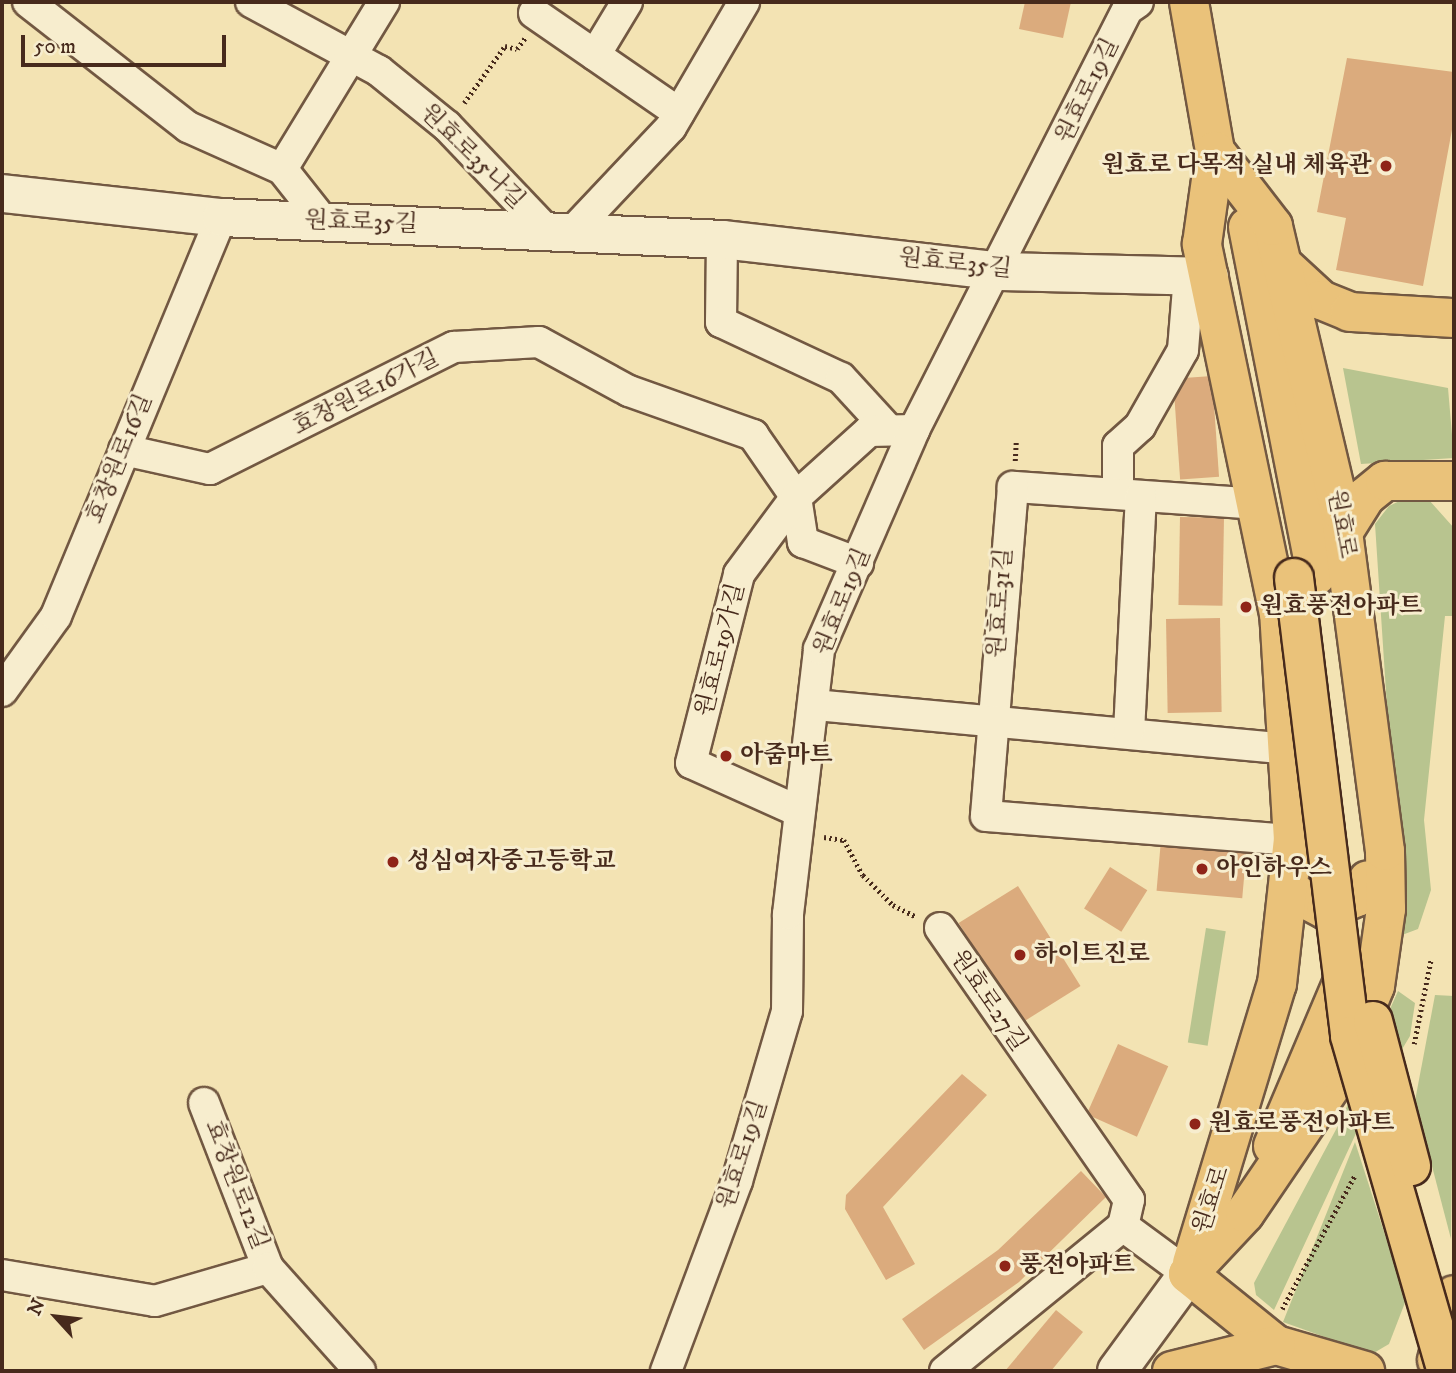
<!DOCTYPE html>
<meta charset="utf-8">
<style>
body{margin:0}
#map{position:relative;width:1456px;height:1373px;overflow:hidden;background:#f3e3b3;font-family:"IM FELL DW Pica","Noto Serif KR",serif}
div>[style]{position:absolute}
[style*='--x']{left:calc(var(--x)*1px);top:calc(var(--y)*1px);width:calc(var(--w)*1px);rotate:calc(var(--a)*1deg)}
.green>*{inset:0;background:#b8c48f;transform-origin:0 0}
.building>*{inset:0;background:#dbab7d;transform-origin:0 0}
.path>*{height:4.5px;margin-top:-2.25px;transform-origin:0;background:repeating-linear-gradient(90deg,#472a1c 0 2px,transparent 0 5.5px)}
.roads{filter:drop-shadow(2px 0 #725842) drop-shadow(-2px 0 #725842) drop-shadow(0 2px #725842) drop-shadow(0 -2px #725842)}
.minor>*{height:30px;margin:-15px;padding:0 15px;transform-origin:15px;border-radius:15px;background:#f7edce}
.tertiary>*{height:37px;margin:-18.5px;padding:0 18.5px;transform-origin:18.5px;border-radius:18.5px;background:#f7edce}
.secondary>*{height:38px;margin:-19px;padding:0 19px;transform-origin:19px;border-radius:19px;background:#f7edce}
.primary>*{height:38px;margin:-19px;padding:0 19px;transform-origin:19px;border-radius:19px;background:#eac27a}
.bridges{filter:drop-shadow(2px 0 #472a1c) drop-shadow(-2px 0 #472a1c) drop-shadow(0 2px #472a1c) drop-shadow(0 -2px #472a1c)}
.primary-bridge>*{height:38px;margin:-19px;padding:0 19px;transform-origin:19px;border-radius:19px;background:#eac27a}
.dots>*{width:19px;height:19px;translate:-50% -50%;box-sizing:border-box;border:4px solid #f7edce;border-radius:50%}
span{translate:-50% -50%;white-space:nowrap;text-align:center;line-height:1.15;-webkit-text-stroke:6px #f7edce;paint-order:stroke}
.street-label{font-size:24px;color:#472a1c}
.poi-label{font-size:24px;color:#472a1c;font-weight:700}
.right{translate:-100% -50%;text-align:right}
.left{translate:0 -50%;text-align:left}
.frame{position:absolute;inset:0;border:4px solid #472a1c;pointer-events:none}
.north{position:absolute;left:21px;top:1282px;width:70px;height:70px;-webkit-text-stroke:5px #f7edce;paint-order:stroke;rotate:297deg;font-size:19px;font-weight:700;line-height:28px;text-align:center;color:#472a1c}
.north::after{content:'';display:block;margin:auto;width:24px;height:32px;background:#472a1c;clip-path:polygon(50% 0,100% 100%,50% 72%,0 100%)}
.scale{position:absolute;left:21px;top:35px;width:205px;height:32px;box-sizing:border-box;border:4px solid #472a1c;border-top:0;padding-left:9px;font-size:21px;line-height:24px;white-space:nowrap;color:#472a1c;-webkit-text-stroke:5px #f7edce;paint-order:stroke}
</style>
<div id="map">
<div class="green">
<i style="clip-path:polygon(1343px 368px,1448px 388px,1454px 458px,1361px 464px)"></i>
<i style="clip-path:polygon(1408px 497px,1429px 500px,1454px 528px,1454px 616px,1445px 616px,1424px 820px,1431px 890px,1418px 929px,1402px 935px,1375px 524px,1389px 506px)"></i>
<i style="left:1206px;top:928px;width:20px;height:116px;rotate:9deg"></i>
<i style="clip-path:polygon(1398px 991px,1415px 1003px,1410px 1036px,1371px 1101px,1274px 1310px,1256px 1295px,1254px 1283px,1340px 1122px)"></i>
<i style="clip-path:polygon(1435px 995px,1454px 996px,1451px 1239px,1415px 1101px)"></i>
<i style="clip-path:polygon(1355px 1142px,1406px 1300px,1389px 1344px,1372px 1354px,1283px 1322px)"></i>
</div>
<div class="building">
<i style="clip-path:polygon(1025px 2px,1071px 2px,1063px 38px,1019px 29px)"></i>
<i style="clip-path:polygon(1347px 58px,1454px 72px,1454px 119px,1423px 286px,1336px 270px,1346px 218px,1317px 212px)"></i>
<i style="left:1212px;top:376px;width:101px;height:39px;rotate:86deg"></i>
<i style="left:1180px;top:517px;width:44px;height:88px;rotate:1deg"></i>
<i style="left:1220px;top:618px;width:94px;height:54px;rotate:89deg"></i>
<i style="left:1161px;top:840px;width:86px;height:51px;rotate:5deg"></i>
<i style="left:1110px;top:867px;width:44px;height:49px;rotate:32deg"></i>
<i style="left:1018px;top:886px;width:118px;height:70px;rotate:58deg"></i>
<i style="left:1118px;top:1044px;width:55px;height:77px;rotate:24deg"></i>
<i style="clip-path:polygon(962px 1074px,987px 1095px,883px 1207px,915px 1264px,886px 1280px,845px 1209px,846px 1195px)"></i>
<i style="clip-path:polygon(1081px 1171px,1106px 1197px,1019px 1282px,924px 1350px,902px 1319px,998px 1250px)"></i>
<i style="clip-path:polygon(1056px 1310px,1083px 1332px,1051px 1371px,1005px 1371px)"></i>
</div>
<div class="path">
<i style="--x:464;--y:103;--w:70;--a:-54.3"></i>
<i style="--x:505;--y:46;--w:12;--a:14"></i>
<i style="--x:517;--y:49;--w:14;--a:-54"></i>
<i style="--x:1015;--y:461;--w:20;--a:-87"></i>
<i style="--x:824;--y:837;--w:20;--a:9"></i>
<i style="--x:844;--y:840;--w:40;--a:62"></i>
<i style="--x:863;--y:875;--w:42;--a:45"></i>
<i style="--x:893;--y:905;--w:25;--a:27"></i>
<i style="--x:1414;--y:1044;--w:87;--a:-78.7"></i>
<i style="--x:1282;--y:1309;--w:153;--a:-61.4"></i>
</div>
<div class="roads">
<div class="minor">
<i style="--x:28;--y:2;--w:203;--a:38"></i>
<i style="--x:188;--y:127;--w:103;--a:24.1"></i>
<i style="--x:282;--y:169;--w:66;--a:51.7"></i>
<i style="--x:251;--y:2;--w:145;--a:28.3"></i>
<i style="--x:379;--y:71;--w:87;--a:39"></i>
<i style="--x:447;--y:126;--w:145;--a:46.4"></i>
<i style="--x:534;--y:13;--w:176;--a:34.6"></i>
<i style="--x:595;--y:55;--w:62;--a:-58.9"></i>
<i style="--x:282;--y:169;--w:196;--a:-58.6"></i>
<i style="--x:572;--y:232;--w:144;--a:-46.7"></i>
<i style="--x:671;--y:127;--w:145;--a:-59.7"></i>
<i style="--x:722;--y:239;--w:83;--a:90.7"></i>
<i style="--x:721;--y:322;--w:132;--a:25"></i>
<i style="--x:841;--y:378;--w:68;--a:47.4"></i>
<i style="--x:124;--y:450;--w:88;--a:12.5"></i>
<i style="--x:210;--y:469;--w:273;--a:-26.6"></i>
<i style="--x:454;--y:347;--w:85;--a:-3.4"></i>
<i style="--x:539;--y:342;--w:102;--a:28.6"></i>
<i style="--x:629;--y:391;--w:132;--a:19.5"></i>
<i style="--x:753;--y:435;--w:75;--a:55.3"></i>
<i style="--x:796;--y:497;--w:46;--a:81.2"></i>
<i style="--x:803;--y:542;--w:59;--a:20.9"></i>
<i style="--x:1118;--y:494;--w:48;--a:-90"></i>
<i style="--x:1118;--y:446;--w:30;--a:-42"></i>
<i style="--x:1140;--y:426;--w:87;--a:-60.5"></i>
<i style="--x:1183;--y:350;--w:74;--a:-85.4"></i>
<i style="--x:1258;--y:504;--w:246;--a:-176"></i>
<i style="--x:1013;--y:487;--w:330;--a:94.7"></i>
<i style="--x:986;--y:816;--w:308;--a:4.5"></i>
<i style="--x:2;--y:691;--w:92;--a:-54.2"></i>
<i style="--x:56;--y:616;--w:432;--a:-67.5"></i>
<i style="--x:815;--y:705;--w:479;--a:5.3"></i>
<i style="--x:1129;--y:732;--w:236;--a:-87.1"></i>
<i style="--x:798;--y:811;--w:117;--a:-155.8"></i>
<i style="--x:691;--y:763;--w:195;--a:-75.7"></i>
<i style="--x:739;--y:574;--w:96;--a:-53.5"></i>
<i style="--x:796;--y:497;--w:98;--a:-42.1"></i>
<i style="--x:869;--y:431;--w:45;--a:-1.3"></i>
<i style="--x:940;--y:928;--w:331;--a:55.2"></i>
<i style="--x:1129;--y:1200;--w:27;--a:103"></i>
<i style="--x:204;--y:1103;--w:177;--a:68.8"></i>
<i style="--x:1123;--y:1226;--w:81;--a:36.4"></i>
<i style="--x:2;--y:1275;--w:155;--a:9.6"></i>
<i style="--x:155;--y:1301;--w:118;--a:-16.3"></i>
<i style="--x:268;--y:1268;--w:138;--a:48.2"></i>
<i style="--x:666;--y:1371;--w:203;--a:-69.5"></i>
<i style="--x:737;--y:1181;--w:177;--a:-73.6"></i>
<i style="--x:787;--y:1011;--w:97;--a:-89.4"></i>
<i style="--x:788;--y:914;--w:267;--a:-83.3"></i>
<i style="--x:819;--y:649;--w:239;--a:-66.5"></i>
<i style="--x:914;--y:430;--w:472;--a:-63.1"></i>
<i style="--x:1128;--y:9;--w:12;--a:-35"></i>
<i style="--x:945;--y:1371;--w:230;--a:-39.2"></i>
</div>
<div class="tertiary">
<i style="--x:2;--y:193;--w:220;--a:6.3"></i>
<i style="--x:221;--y:217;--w:501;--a:2.51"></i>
<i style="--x:722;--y:239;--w:281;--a:6.5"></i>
<i style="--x:1001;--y:271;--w:208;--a:1.4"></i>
</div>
<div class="secondary">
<i style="--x:1117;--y:1371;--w:120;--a:-53.8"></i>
</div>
<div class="primary">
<i style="--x:1189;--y:2;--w:151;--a:80.1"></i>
<i style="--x:1215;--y:151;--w:26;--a:67"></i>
<i style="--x:1248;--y:227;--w:355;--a:78.9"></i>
<i style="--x:1283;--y:265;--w:52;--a:42.6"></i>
<i style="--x:1321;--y:300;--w:31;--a:22"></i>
<i style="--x:1350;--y:312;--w:104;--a:3.3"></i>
<i style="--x:1344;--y:531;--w:40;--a:-58"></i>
<i style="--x:1365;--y:497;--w:26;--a:-39"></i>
<i style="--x:1385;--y:481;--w:69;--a:0"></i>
<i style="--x:1288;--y:890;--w:43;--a:27.8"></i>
<i style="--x:1326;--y:910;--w:34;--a:-23"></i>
<i style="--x:1357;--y:897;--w:20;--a:-57"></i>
<i style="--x:1273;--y:1146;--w:192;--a:-67"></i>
<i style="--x:1192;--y:1263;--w:292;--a:-73.1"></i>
<i style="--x:1277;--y:984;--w:145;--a:-83.7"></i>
<i style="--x:1293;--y:840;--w:226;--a:-93.5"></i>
<i style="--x:1279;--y:614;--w:378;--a:-101.8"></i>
<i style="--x:1202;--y:244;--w:94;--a:-82"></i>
<i style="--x:1188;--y:1274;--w:83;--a:-46.9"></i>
<i style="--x:1245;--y:1213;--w:169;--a:-55.8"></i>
<i style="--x:1340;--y:1073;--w:94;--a:-68.1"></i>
<i style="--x:1375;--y:986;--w:78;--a:-81.9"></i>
<i style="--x:1386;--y:909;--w:58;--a:-91"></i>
<i style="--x:1385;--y:851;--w:344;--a:-97.5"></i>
<i style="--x:1340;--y:510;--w:292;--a:-103.3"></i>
<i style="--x:1273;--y:226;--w:95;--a:-127.7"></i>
<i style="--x:1188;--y:1274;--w:113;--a:38.9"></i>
<i style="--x:1276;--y:1345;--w:93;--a:16.3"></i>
<i style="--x:1437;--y:1360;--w:67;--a:-75.3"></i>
<i style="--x:1172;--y:1371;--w:107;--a:-14"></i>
</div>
</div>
<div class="bridges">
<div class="primary-bridge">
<i style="--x:1294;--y:578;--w:461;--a:83"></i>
<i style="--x:1350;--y:1036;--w:349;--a:73.9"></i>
<i style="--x:1373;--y:1021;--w:150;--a:75.3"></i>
</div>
</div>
<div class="dots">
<i style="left:1386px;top:166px;background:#8f2418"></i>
<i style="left:1246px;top:607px;background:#8f2418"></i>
<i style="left:726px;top:756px;background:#8f2418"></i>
<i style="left:393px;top:862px;background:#8f2418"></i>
<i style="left:1202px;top:869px;background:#8f2418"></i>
<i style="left:1020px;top:955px;background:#8f2418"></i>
<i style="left:1195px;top:1124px;background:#8f2418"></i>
<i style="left:1005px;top:1266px;background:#8f2418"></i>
</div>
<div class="street-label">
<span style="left:1088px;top:91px;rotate:-64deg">원효로19길</span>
<span style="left:472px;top:157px;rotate:45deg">원효로35나길</span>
<span style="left:361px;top:223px;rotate:2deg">원효로35길</span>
<span style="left:955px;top:264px;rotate:6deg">원효로35길</span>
<span style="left:366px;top:393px;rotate:-27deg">효창원로16가길</span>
<span style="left:120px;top:459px;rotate:-68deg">효창원로16길</span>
<span style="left:1341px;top:524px;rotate:80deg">원효로</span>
<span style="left:843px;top:602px;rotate:-68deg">원효로19길</span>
<span style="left:1001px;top:603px;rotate:-86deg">원효로31길</span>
<span style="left:721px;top:650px;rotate:-76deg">원효로19가길</span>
<span style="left:988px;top:1001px;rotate:56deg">원효로27길</span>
<span style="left:743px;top:1155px;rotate:-72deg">원효로19길</span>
<span style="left:236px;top:1185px;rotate:69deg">효창원로12길</span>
<span style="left:1212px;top:1200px;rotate:-72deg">원효로</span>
</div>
<div class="poi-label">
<span class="right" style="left:1372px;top:166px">원효로 다목적 실내 체육관</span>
<span class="left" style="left:1260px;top:607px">원효풍전아파트</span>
<span class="left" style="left:740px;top:756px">아줌마트</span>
<span class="left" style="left:407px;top:862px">성심여자중고등학교</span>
<span class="left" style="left:1216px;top:869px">아인하우스</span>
<span class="left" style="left:1034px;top:955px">하이트진로</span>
<span class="left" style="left:1209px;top:1124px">원효로풍전아파트</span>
<span class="left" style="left:1019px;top:1266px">풍전아파트</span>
</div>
<div class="frame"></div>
<div class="north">N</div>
<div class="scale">50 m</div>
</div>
